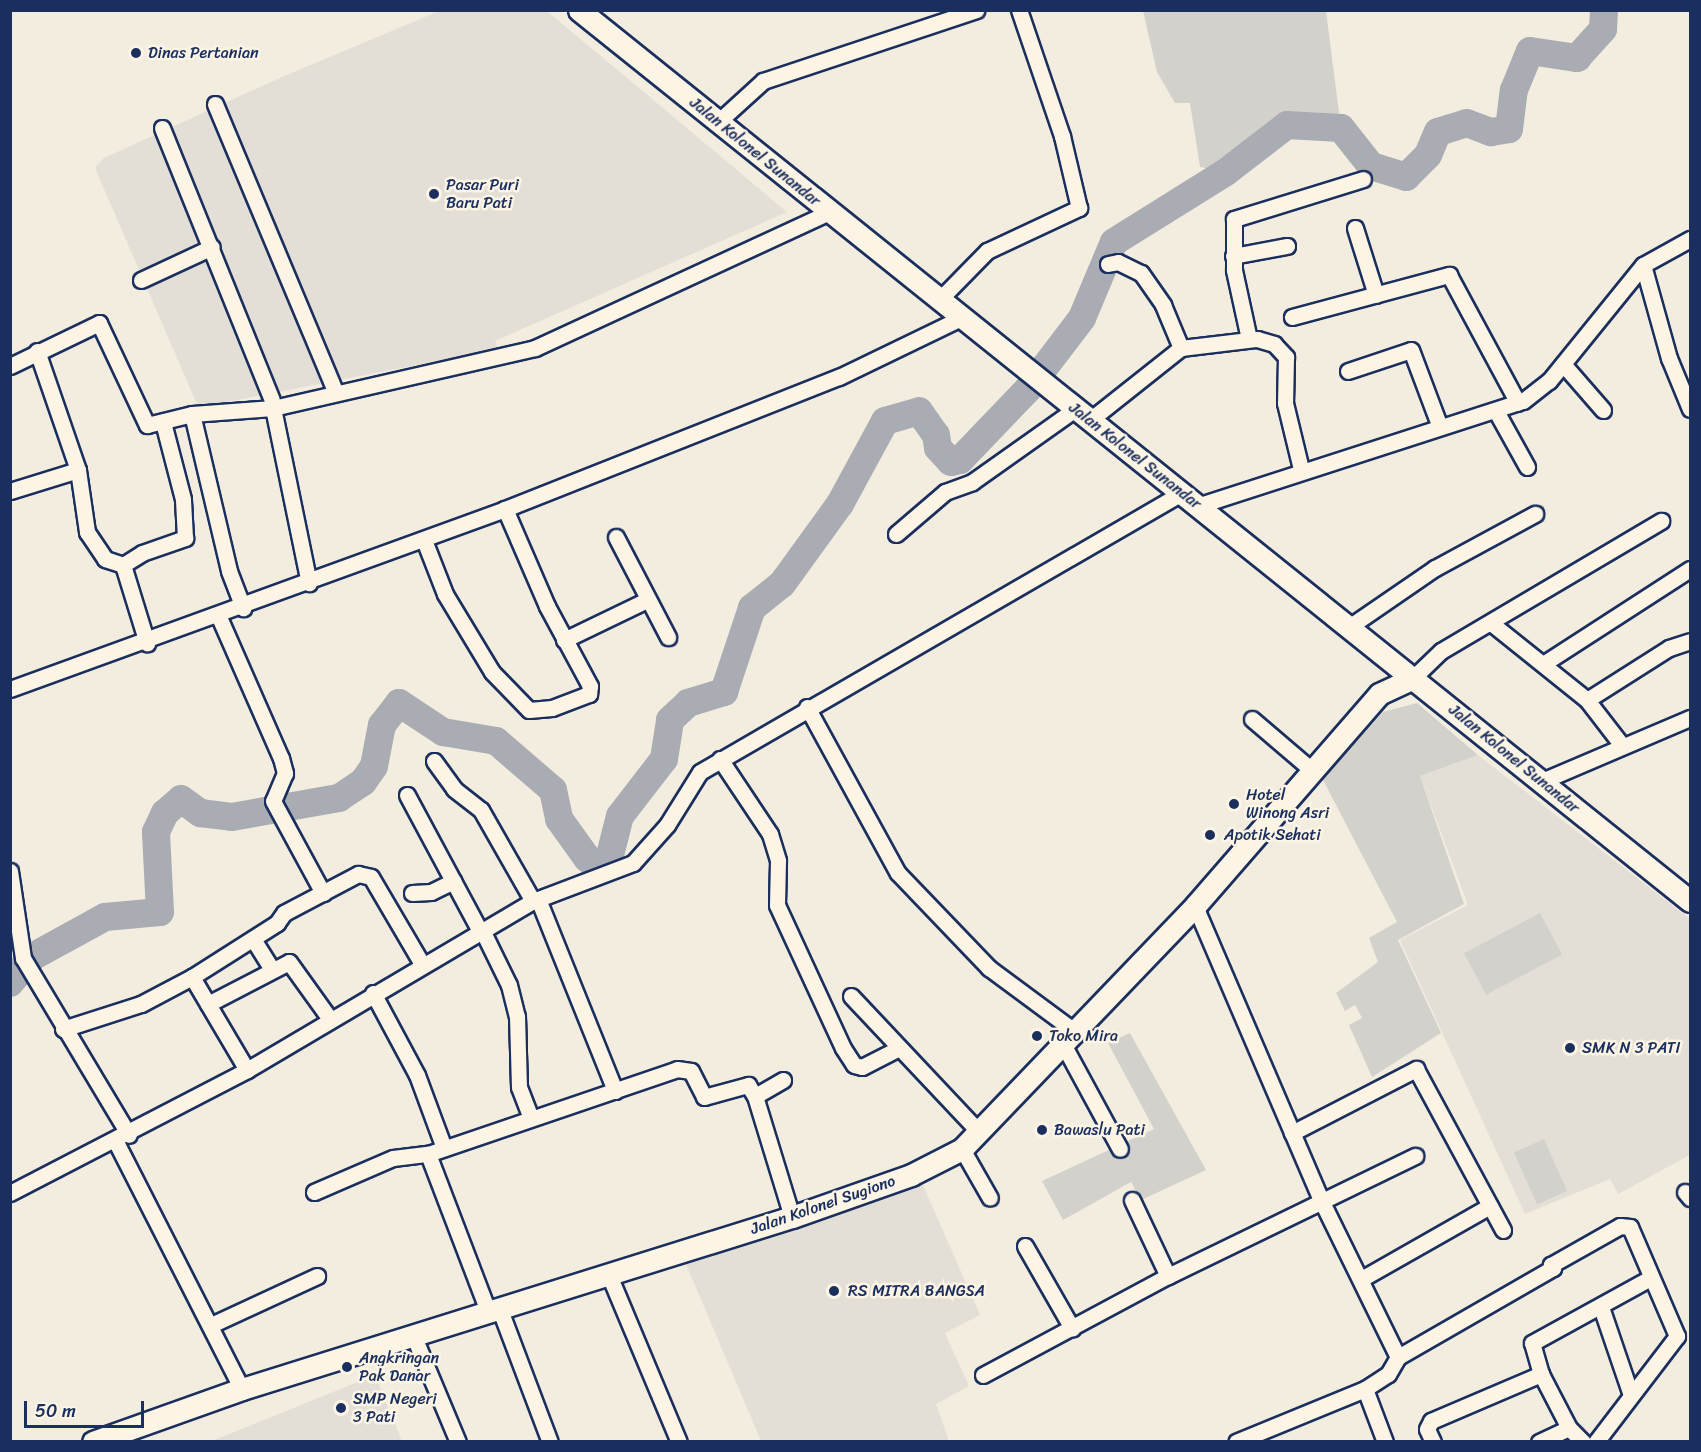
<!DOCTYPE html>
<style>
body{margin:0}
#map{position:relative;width:1701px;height:1452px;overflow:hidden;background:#f3ede0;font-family:Sriracha,sans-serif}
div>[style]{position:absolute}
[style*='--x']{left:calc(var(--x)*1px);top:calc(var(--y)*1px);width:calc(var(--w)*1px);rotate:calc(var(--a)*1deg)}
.built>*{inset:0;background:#e3dfd6}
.green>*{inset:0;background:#d3d1cc;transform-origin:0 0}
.river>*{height:28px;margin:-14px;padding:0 14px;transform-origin:14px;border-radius:14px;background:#a9acb3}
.roads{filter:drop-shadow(2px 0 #1b2f5e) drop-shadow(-2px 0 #1b2f5e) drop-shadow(0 2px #1b2f5e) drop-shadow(0 -2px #1b2f5e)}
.minor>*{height:15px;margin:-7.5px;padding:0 7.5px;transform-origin:7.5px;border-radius:7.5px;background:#fcf5e5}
.secondary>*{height:21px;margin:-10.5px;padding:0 10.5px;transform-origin:10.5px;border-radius:10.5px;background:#fcf5e5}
.dots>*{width:16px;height:16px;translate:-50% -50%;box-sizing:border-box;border:3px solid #fcf5e5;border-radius:50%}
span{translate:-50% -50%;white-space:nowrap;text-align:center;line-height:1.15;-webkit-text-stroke:5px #fcf5e5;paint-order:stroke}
.poi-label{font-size:16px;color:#1b2f5e}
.left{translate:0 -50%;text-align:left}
.street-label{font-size:16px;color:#1b2f5e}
.frame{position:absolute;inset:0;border:12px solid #1b2f5e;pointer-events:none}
.scale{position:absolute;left:24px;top:1401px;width:120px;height:27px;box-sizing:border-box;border:3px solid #1b2f5e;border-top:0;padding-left:8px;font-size:18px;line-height:21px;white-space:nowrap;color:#1b2f5e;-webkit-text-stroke:4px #fcf5e5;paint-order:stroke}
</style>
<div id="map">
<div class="built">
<i style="clip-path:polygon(439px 11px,547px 11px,787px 212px,495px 341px,498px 349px,206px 406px,196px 402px,95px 168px,104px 158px,282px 77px)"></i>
<i style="clip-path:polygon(1478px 755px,1690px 919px,1690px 1155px,1618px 1194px,1610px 1179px,1525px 1214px,1400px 940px,1468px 905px,1420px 776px)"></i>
<i style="clip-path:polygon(922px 1183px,980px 1315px,945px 1333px,969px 1386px,936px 1404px,949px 1441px,761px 1441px,686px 1264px)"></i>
<i style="clip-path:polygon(375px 1375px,402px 1441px,212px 1441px)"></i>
</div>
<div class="green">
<i style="clip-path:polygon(1143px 11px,1326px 11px,1341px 128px,1287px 125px,1226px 172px,1200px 167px,1190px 103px,1175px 103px,1157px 72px)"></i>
<i style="clip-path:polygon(1417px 703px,1478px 755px,1420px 776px,1464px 904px,1398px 940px,1441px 1033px,1372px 1077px,1349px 1025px,1362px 1018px,1355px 1005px,1345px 1011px,1336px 993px,1378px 962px,1369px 938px,1397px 922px,1322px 778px,1383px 712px)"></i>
<i style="left:1540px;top:913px;width:47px;height:86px;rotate:62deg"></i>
<i style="clip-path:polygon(1130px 1033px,1206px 1170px,1141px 1200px,1131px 1182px,1063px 1220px,1042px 1181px,1154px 1129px,1108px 1043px)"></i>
<i style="left:1544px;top:1139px;width:57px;height:33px;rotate:66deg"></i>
</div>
<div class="river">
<i style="--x:10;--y:983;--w:34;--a:-50"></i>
<i style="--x:32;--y:957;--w:83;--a:-28.7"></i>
<i style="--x:105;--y:917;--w:55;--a:-5.2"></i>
<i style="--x:160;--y:912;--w:80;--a:-92.9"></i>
<i style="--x:156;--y:832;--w:21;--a:-65"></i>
<i style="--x:165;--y:813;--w:21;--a:-41"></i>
<i style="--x:181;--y:799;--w:24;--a:36"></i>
<i style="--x:200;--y:813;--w:32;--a:7"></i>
<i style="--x:232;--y:817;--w:109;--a:-10.1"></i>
<i style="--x:339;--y:798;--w:29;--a:-34"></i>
<i style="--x:363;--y:782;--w:19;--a:-55"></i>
<i style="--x:374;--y:766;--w:42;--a:-79"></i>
<i style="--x:382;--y:725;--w:28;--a:-52"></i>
<i style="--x:399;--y:703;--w:53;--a:33.4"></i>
<i style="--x:443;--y:732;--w:54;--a:9.6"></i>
<i style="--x:496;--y:741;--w:75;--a:40.7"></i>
<i style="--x:553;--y:790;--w:30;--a:78"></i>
<i style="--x:559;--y:819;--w:48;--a:54.3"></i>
<i style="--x:587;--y:858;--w:13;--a:39"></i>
<i style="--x:597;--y:866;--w:14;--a:-30"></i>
<i style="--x:609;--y:859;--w:44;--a:-75.7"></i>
<i style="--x:620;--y:816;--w:72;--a:-52.3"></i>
<i style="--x:664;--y:759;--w:39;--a:-81"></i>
<i style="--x:670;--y:720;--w:25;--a:-43"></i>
<i style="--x:688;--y:703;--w:38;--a:-17"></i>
<i style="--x:724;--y:692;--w:89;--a:-71.6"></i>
<i style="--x:752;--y:608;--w:38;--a:-39"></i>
<i style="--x:782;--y:584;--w:99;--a:-54.1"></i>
<i style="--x:840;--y:504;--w:94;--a:-61.5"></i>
<i style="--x:885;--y:421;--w:35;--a:-16"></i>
<i style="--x:919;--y:411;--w:29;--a:55"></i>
<i style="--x:936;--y:435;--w:13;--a:81"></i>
<i style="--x:938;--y:448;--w:19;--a:47"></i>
<i style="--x:951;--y:462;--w:9;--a:-13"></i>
<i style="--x:960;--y:460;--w:98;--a:-46.2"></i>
<i style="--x:1028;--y:389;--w:89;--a:-52.7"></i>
<i style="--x:1082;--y:318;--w:82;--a:-67.2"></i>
<i style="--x:1114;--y:242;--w:132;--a:-32"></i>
<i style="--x:1226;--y:172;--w:77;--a:-37.6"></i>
<i style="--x:1287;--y:125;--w:54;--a:3.2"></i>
<i style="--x:1341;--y:128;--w:48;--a:51.7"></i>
<i style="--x:1371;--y:166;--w:37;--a:17"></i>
<i style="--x:1406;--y:177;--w:31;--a:-45"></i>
<i style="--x:1428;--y:155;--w:25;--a:-67"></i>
<i style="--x:1438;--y:132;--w:30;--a:-17"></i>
<i style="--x:1467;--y:123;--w:26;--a:21"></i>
<i style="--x:1491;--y:132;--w:18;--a:-9"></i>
<i style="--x:1509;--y:129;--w:39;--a:-83"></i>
<i style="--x:1514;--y:90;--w:42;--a:-67.7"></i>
<i style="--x:1530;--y:51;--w:48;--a:8.5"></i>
<i style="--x:1577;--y:58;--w:39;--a:-48"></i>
<i style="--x:1603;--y:29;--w:19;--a:-87"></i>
</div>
<div class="roads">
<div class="minor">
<i style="--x:215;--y:104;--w:308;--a:67.3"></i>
<i style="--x:718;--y:122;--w:61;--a:-42.3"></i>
<i style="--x:763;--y:81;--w:225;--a:-18.4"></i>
<i style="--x:162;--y:128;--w:293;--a:68"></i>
<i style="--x:1355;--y:228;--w:70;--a:72.6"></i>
<i style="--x:1233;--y:256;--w:55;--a:-10.5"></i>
<i style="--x:1108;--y:264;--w:10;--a:-11"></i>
<i style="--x:1118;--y:262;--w:25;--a:26"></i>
<i style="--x:1141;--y:273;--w:39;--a:55"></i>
<i style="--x:1163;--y:305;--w:47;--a:67.3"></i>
<i style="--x:1643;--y:265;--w:97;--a:74.4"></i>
<i style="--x:1669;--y:358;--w:55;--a:67.6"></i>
<i style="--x:141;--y:280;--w:78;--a:-24.9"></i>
<i style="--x:939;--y:300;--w:69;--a:-45.6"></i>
<i style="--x:987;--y:251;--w:102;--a:-25.1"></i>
<i style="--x:1079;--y:208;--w:74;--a:-103.3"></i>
<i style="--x:1062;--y:136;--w:133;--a:-108.8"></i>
<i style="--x:1292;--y:317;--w:163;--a:-15"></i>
<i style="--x:1449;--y:275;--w:145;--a:61.7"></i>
<i style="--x:1249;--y:339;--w:71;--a:-102.3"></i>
<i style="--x:1234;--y:270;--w:51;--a:-90"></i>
<i style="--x:1234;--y:219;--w:135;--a:-17.2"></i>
<i style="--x:37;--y:351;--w:126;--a:71"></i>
<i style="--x:1563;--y:364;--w:61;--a:49"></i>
<i style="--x:10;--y:366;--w:99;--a:-25.8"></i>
<i style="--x:99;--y:323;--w:113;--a:64.8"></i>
<i style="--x:147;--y:425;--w:46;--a:-13.7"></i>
<i style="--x:192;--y:414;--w:81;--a:-4.2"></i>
<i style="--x:273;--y:408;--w:269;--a:-12.9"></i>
<i style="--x:535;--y:348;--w:324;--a:-24.8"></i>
<i style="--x:1348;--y:371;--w:66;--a:-18.4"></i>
<i style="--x:1411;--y:350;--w:82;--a:69.4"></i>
<i style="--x:273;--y:408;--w:179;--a:78.4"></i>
<i style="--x:1496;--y:411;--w:64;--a:61"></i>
<i style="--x:192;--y:414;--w:161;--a:76.7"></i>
<i style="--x:229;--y:571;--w:40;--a:69"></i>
<i style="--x:1090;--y:420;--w:116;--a:-38.4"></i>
<i style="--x:1181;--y:348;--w:77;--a:-6.8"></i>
<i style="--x:1257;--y:339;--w:18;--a:16"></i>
<i style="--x:1274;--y:344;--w:18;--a:47"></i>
<i style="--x:1286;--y:357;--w:46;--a:91.2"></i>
<i style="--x:1285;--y:403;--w:68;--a:76.4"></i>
<i style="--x:10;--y:491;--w:71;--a:-17.2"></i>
<i style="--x:78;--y:470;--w:63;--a:81.7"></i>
<i style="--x:87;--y:532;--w:32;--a:56"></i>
<i style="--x:105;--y:559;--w:19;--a:18"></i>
<i style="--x:123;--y:565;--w:82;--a:72.9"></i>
<i style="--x:1197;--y:506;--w:342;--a:-17.9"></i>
<i style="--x:1523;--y:401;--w:33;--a:-38"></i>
<i style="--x:1549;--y:381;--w:149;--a:-51"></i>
<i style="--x:1643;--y:265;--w:54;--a:-29"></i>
<i style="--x:896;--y:534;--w:65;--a:-40.6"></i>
<i style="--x:945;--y:492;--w:29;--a:-20"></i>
<i style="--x:972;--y:482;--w:126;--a:-35.3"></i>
<i style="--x:616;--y:537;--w:113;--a:62.5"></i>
<i style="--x:424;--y:540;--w:58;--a:68.7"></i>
<i style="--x:445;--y:594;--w:91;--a:58.9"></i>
<i style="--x:492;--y:672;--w:53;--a:45.8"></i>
<i style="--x:529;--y:710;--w:23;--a:-5"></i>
<i style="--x:552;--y:708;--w:40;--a:-21"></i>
<i style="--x:589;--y:694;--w:8;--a:-83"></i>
<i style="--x:590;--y:686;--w:91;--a:-118.3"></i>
<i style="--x:547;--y:606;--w:106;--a:-113.4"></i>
<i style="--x:123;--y:565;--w:22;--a:-32"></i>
<i style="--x:142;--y:553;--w:46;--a:-19.2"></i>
<i style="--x:185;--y:538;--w:39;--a:-93"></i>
<i style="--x:183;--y:499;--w:80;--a:-104.6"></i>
<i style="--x:219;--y:617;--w:154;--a:66.3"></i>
<i style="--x:281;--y:758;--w:16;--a:75"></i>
<i style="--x:285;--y:773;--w:30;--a:113"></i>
<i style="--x:273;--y:801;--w:105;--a:61.5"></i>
<i style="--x:1491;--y:623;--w:123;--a:38.7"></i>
<i style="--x:1587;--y:700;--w:56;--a:52.3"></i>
<i style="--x:1349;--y:627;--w:104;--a:-34.5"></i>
<i style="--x:1435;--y:568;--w:114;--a:-28.4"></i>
<i style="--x:564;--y:640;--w:92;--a:-25.7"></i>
<i style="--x:1543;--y:664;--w:175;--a:-32.9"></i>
<i style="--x:1413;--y:678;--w:39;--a:-44"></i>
<i style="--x:1441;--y:651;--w:256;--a:-30.6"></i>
<i style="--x:10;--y:689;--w:527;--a:-19.98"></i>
<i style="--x:505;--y:509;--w:359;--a:-21.6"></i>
<i style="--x:839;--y:377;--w:136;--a:-25.8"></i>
<i style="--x:1587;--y:700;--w:97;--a:-32.4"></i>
<i style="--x:1669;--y:648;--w:22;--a:-18"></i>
<i style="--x:807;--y:707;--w:189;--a:61.3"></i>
<i style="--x:898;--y:873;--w:132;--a:46.2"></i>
<i style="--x:989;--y:968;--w:109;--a:36.5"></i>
<i style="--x:1252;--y:719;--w:82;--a:40.5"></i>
<i style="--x:720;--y:759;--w:90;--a:56.3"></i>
<i style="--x:770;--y:834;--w:28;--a:73"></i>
<i style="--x:778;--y:861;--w:44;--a:91.3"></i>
<i style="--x:777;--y:905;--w:157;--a:65.2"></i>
<i style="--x:843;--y:1048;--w:20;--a:57"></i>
<i style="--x:854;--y:1065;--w:8;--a:14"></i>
<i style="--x:862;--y:1067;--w:42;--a:-27.2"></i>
<i style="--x:434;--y:761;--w:34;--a:54"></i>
<i style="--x:454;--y:789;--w:34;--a:38"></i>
<i style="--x:481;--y:810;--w:105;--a:60.3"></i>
<i style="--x:1542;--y:781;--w:161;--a:-23.1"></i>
<i style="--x:407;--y:795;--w:157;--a:61.8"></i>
<i style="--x:10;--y:871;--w:88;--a:81.5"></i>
<i style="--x:23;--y:958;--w:206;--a:59.1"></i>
<i style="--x:412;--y:893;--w:19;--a:-3"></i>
<i style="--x:431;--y:892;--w:25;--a:-26"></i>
<i style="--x:538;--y:899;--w:207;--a:68.1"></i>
<i style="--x:1195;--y:906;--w:320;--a:66.8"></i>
<i style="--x:1321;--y:1200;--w:175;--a:63.9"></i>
<i style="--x:1398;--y:1357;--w:20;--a:120"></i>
<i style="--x:1388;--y:1374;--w:27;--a:147"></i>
<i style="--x:1365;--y:1389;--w:139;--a:157.7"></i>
<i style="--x:483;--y:932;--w:59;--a:63.9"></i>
<i style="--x:509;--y:985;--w:32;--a:76"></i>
<i style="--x:517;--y:1016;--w:71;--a:88.4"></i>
<i style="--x:519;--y:1087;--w:33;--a:69"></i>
<i style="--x:253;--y:939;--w:36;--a:58"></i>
<i style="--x:192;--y:977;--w:108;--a:59.4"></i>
<i style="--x:373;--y:993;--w:93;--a:61.8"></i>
<i style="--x:417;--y:1075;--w:78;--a:69.7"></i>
<i style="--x:851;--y:996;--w:188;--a:46.7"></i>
<i style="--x:208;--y:1004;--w:91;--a:-27.4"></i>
<i style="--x:289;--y:962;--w:70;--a:54.3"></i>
<i style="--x:63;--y:1029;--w:82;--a:-17.8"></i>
<i style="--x:141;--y:1004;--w:58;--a:-27.9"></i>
<i style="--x:192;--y:977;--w:101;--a:-32.4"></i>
<i style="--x:277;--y:923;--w:12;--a:-55"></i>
<i style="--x:284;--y:913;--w:84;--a:-27.8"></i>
<i style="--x:358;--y:874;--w:13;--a:13"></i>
<i style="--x:371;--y:877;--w:101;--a:59.6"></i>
<i style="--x:1064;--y:1046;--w:117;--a:61.5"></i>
<i style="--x:783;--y:1080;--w:32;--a:150"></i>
<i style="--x:755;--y:1096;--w:127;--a:73"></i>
<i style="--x:1292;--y:1133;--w:140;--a:-27.3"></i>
<i style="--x:1416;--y:1069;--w:183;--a:61.6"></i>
<i style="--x:116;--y:1142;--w:277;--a:63"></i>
<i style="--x:962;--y:1149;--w:56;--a:60.3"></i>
<i style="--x:428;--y:1154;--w:171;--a:69.1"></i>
<i style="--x:314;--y:1192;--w:86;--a:-23.3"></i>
<i style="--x:393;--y:1158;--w:35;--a:-7"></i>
<i style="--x:428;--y:1154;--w:263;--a:-18.8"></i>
<i style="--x:677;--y:1069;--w:14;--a:8"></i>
<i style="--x:691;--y:1071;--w:29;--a:63"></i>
<i style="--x:704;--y:1097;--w:46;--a:-15.3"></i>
<i style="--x:748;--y:1085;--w:13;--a:58"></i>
<i style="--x:1685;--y:1192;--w:8;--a:50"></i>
<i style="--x:10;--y:1193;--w:267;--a:-27.4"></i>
<i style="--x:247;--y:1070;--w:332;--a:-30.6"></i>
<i style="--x:533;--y:901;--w:107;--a:-20.8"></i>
<i style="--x:633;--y:863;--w:51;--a:-48.2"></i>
<i style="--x:667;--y:825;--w:62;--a:-58.1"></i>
<i style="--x:700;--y:772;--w:555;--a:-30.08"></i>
<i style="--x:1132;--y:1200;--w:84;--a:64.7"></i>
<i style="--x:1025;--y:1246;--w:95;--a:60.2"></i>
<i style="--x:609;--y:1275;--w:181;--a:67.3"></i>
<i style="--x:1363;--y:1278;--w:146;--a:-29.6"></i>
<i style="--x:1601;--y:1307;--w:93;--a:71.2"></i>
<i style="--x:500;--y:1310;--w:141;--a:69.3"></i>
<i style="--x:211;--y:1325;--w:117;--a:-24.8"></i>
<i style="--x:414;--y:1337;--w:114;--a:67.3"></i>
<i style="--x:1398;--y:1357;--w:179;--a:-29.9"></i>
<i style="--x:1553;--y:1268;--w:4;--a:-124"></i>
<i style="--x:1551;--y:1265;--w:79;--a:-29.5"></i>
<i style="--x:1620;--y:1226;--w:10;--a:6"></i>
<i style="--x:1630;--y:1227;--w:119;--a:66.7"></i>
<i style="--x:1677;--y:1336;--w:133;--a:127.4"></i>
<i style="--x:983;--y:1375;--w:210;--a:-28.2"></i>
<i style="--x:1168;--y:1276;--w:275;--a:-25.9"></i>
<i style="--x:1365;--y:1389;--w:57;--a:69.3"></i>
<i style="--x:1433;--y:1442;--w:14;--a:-115"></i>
<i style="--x:1427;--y:1429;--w:9;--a:-63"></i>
<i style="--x:1431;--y:1421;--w:120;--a:-23.1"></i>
<i style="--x:1539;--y:1442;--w:33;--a:-25"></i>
<i style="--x:1583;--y:1442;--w:20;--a:-135"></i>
<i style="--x:1569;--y:1428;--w:61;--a:-117.4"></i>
<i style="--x:1541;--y:1374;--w:32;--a:-106"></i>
<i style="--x:1532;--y:1343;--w:135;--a:-28.8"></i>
</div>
<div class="secondary">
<i style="--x:579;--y:10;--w:1424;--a:38.73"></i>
<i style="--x:93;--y:1442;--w:158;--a:-19.6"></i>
<i style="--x:242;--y:1389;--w:576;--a:-17.37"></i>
<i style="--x:792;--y:1217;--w:126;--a:-19.4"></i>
<i style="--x:911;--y:1175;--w:57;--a:-27"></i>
<i style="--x:962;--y:1149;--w:337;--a:-46.2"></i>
<i style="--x:1195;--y:906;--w:281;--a:-49"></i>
<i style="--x:1379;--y:694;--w:38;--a:-25"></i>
</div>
</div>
<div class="dots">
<i style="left:136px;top:53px;background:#1b2f5e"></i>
<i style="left:434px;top:194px;background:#1b2f5e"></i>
<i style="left:1234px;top:804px;background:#1b2f5e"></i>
<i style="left:1210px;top:835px;background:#1b2f5e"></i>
<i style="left:1037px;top:1036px;background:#1b2f5e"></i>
<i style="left:1570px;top:1048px;background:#1b2f5e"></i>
<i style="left:1042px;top:1130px;background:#1b2f5e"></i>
<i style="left:834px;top:1291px;background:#1b2f5e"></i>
<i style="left:347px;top:1367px;background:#1b2f5e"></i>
<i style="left:341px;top:1408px;background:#1b2f5e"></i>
</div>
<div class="poi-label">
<span class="left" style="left:148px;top:53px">Dinas Pertanian</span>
<span class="left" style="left:446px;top:194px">Pasar Puri<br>Baru Pati</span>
<span class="left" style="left:1246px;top:804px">Hotel<br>Winong Asri</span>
<span class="left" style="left:1224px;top:835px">Apotik Sehati</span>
<span class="left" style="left:1049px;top:1036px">Toko Mira</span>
<span class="left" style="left:1582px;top:1048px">SMK N 3 PATI</span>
<span class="left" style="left:1054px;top:1130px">Bawaslu Pati</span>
<span class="left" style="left:848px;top:1291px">RS MITRA BANGSA</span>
<span class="left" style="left:359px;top:1367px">Angkringan<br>Pak Danar</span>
<span class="left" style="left:353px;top:1408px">SMP Negeri<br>3 Pati</span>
</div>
<div class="street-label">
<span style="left:755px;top:152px;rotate:39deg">Jalan Kolonel Sunandar</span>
<span style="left:1135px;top:456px;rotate:38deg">Jalan Kolonel Sunandar</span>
<span style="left:1514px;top:759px;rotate:39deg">Jalan Kolonel Sunandar</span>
<span style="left:823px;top:1205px;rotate:-19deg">Jalan Kolonel Sugiono</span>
</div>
<div class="frame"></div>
<div class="scale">50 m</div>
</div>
